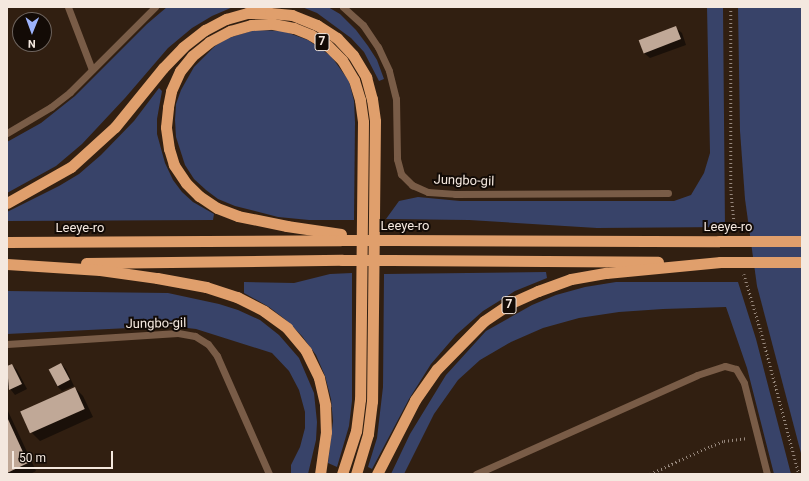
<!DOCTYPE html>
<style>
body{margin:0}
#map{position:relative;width:809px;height:481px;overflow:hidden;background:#311f11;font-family:Roboto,sans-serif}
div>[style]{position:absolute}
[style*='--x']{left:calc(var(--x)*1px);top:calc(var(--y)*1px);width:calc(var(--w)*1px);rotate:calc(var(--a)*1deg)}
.green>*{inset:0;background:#384369}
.shadow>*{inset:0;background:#0007}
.building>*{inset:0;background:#c0a897;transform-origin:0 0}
.path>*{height:2.5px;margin-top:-1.25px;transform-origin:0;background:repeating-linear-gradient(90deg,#97887d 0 1px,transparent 0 4px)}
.service>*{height:7px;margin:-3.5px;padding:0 3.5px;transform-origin:3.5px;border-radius:3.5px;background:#795c47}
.trunk>*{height:11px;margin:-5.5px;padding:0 5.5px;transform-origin:5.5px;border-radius:5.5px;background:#e09f6c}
.trunk-bridge>*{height:11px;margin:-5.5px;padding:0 5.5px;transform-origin:5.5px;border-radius:5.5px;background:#e09f6c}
span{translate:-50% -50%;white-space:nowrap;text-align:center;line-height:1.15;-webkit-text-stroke:4px #130b06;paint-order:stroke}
.shield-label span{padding:1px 3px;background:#130b06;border:1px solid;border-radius:3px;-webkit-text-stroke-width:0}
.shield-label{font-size:12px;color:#f4e8df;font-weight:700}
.street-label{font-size:13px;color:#f4e8df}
.frame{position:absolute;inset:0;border:8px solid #f4e8df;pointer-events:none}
.north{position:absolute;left:12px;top:12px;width:40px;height:40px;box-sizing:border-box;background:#130b06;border:1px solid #6d635d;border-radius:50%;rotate:181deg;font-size:11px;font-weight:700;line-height:16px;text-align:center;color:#f4e8df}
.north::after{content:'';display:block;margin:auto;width:14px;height:18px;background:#9db4fd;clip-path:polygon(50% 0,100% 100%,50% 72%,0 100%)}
.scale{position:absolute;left:12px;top:451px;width:101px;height:18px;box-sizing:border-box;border:2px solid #f4e8df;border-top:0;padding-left:5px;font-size:12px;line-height:14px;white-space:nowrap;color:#f4e8df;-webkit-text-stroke:3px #130b06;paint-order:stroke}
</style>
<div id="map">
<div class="green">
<i style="clip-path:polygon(167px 7px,233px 7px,212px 16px,192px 28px,168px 48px,125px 98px,82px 144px,56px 166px,7px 193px,7px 142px,41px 123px,75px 96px,147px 24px)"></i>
<i style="clip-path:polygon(302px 7px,328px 7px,340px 14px,356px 30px,368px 46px,377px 60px,384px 79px,379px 81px,364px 52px,351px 38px,317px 13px)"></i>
<i style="clip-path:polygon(707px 7px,723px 7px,725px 227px,597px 228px,469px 220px,386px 219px,399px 201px,418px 197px,460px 201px,674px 201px,691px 195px,704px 173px,710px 153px)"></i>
<i style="clip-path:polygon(738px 7px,802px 7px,802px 457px,757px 286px,745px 199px,740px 131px)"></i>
<i style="clip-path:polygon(255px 30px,283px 31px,308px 40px,331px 56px,349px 81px,354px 101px,355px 122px,354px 220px,309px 220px,278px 217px,235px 206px,218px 199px,206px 190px,194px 179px,185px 165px,176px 137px,175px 120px,176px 104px,181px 90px,194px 67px,215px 46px,228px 38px)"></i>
<i style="clip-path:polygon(159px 88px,162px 91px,157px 119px,157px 134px,165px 163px,173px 180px,182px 192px,193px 202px,214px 214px,213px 220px,7px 221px,7px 212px,59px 186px,79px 174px,101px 155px,134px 121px)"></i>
<i style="clip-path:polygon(546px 272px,547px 278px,515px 291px,483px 311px,456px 335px,431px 364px,409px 399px,372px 469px,368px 467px,377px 438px,383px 387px,384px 274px)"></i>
<i style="clip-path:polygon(352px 273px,352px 401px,349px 426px,337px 467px,328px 463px,333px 421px,331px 399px,325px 376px,316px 355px,302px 336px,286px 320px,269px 307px,244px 293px,244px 282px,294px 283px,330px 274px)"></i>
<i style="clip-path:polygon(616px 282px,738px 282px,756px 339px,791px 474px,774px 474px,747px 368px,726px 307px,663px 309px,619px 312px,579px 318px,543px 328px,511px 342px,480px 360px,458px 380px,434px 414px,404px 474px,391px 474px,410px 434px,446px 375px,486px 331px,532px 305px,556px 295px,585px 287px)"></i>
<i style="clip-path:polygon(7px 291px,168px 293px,219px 304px,238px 310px,260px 320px,279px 335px,299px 358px,314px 393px,317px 422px,316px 440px,308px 474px,291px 474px,291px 465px,300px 447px,305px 428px,305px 412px,299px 390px,289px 371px,272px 353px,196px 329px,170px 326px,7px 334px)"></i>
</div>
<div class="shadow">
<i style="clip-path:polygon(676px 28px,682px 33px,686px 45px,650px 58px,644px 53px)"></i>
<i style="clip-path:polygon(61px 364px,66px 369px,74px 386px,62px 391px,57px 386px,49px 370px)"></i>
<i style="clip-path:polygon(12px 365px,17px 370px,27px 389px,15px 395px,7px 385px,7px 367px)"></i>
<i style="clip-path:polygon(75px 388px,83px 396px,93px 417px,40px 441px,32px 433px)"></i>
<i style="clip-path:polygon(7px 409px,36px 471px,30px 474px,7px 474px)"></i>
</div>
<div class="building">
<i style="left:676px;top:26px;width:14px;height:40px;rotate:69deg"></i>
<i style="left:61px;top:363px;width:19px;height:14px;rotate:62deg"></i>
<i style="clip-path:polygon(12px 364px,22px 384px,9px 390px,7px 366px)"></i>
<i style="left:75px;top:387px;width:24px;height:60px;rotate:66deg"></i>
<i style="clip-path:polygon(7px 417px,28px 463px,7px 473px)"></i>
</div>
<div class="path">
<i style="--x:731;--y:7;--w:183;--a:90"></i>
<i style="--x:731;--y:190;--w:40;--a:84.3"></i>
<i style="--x:744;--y:274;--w:59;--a:73.4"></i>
<i style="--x:761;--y:331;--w:148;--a:75.1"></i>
<i style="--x:650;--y:474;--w:67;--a:-24.7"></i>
<i style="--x:711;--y:446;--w:14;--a:-21"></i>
<i style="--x:724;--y:441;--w:24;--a:-7"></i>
</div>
<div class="service">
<i style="--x:68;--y:7;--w:67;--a:69.1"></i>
<i style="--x:343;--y:7;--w:27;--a:42"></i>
<i style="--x:363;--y:25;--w:27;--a:56"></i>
<i style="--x:378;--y:47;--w:26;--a:65"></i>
<i style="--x:389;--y:71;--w:29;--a:76"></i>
<i style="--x:396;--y:99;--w:60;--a:89"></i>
<i style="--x:397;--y:159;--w:16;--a:75"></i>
<i style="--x:401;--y:174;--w:16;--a:45"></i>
<i style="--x:412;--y:185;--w:17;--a:24"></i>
<i style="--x:428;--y:192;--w:27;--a:4"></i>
<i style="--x:455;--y:194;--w:213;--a:-0.3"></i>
<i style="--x:7;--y:133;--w:51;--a:-30.6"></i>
<i style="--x:51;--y:107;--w:24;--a:-38"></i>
<i style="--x:70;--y:92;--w:120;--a:-45"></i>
<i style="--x:7;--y:344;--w:171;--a:-3.7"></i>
<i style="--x:178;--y:333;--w:17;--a:10"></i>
<i style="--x:195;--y:336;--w:15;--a:32"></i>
<i style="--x:208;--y:344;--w:15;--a:53"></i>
<i style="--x:217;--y:356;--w:129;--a:66.2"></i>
<i style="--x:476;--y:474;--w:242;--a:-24.1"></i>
<i style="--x:697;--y:375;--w:29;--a:-18"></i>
<i style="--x:725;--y:366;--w:11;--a:15"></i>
<i style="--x:736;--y:369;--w:16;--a:60"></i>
<i style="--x:744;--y:383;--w:94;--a:75.8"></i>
</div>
<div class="trunk">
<i style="--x:7;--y:203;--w:73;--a:-29.4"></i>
<i style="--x:71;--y:167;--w:59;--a:-42.3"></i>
<i style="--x:115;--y:127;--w:76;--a:-50.9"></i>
<i style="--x:163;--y:68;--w:29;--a:-46"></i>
<i style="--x:183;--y:47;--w:28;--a:-38"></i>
<i style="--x:205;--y:30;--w:24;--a:-28"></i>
<i style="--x:226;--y:19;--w:22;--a:-16"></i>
<i style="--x:247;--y:13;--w:23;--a:0"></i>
<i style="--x:270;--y:13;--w:22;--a:5"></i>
<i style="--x:292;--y:15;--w:27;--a:22"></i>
<i style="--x:317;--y:25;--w:24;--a:33"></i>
<i style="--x:337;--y:38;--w:23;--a:47"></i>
<i style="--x:353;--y:55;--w:26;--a:59"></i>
<i style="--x:366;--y:77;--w:23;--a:75"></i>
<i style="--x:372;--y:99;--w:22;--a:82"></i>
<i style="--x:375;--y:121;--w:280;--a:90.6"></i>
<i style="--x:372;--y:401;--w:33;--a:97"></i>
<i style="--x:368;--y:434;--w:42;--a:106.7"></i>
<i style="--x:341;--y:234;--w:55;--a:-171.6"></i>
<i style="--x:287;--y:226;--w:50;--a:-168.5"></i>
<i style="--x:238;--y:216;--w:22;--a:-159"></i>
<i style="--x:217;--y:208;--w:22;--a:-146"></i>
<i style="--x:199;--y:196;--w:18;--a:-135"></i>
<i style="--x:186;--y:183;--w:22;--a:-124"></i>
<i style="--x:174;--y:165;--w:17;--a:-107"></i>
<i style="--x:169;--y:149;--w:22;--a:-98"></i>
<i style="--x:166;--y:127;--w:20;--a:-84"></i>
<i style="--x:168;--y:107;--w:16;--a:-79"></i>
<i style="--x:171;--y:91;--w:22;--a:-66"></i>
<i style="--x:180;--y:71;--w:19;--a:-51"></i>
<i style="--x:192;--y:56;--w:22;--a:-39"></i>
<i style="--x:209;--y:42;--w:24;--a:-28"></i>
<i style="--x:230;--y:31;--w:22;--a:-16"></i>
<i style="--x:251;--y:25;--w:22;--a:-3"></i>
<i style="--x:273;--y:24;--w:21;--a:11"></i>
<i style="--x:294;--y:28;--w:18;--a:22"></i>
<i style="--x:311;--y:35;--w:19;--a:32"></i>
<i style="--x:327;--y:45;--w:21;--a:45"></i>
<i style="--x:342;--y:60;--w:23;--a:59"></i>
<i style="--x:354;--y:80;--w:21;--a:73"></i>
<i style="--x:360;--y:100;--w:22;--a:82"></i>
<i style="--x:363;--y:122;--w:277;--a:90.6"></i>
<i style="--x:360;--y:399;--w:32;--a:97"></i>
<i style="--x:356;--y:431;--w:45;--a:108"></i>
<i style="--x:393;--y:240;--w:326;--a:0.2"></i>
<i style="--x:7;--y:242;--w:333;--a:-0.3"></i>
<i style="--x:391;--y:260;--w:267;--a:0.4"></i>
<i style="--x:86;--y:263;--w:256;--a:-0.7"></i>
<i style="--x:7;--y:264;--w:93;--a:3.7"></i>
<i style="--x:100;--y:270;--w:58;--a:8"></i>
<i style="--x:157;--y:278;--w:50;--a:10.4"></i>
<i style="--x:206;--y:287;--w:33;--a:18"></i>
<i style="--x:237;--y:297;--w:30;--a:27"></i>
<i style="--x:264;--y:311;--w:29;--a:36"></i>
<i style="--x:287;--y:328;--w:30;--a:50"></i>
<i style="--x:306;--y:351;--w:30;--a:64"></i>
<i style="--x:319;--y:378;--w:28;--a:77"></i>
<i style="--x:325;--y:405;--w:27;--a:88"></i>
<i style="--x:326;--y:432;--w:42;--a:98.1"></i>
<i style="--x:377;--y:474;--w:83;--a:-62.8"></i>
<i style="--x:415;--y:400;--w:38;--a:-55"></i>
<i style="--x:437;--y:369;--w:67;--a:-45.6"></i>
<i style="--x:484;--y:321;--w:32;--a:-34"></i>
<i style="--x:511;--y:303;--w:30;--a:-24"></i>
<i style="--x:538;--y:291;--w:35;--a:-20"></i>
<i style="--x:571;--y:279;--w:36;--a:-10"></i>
<i style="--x:606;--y:273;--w:115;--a:-5.5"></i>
</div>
<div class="trunk-bridge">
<i style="--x:340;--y:240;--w:53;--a:0"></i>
<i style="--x:719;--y:241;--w:83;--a:0"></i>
<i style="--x:342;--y:260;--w:49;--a:0"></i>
<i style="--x:720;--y:262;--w:82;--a:0"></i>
</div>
<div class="shield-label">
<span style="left:322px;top:42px">7</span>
<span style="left:509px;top:305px">7</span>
</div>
<div class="street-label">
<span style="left:464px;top:181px;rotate:2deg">Jungbo-gil</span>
<span style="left:405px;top:226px">Leeye-ro</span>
<span style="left:728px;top:227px">Leeye-ro</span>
<span style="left:80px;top:228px">Leeye-ro</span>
<span style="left:156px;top:324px;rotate:-1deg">Jungbo-gil</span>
</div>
<div class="frame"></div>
<div class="north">N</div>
<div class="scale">50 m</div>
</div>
